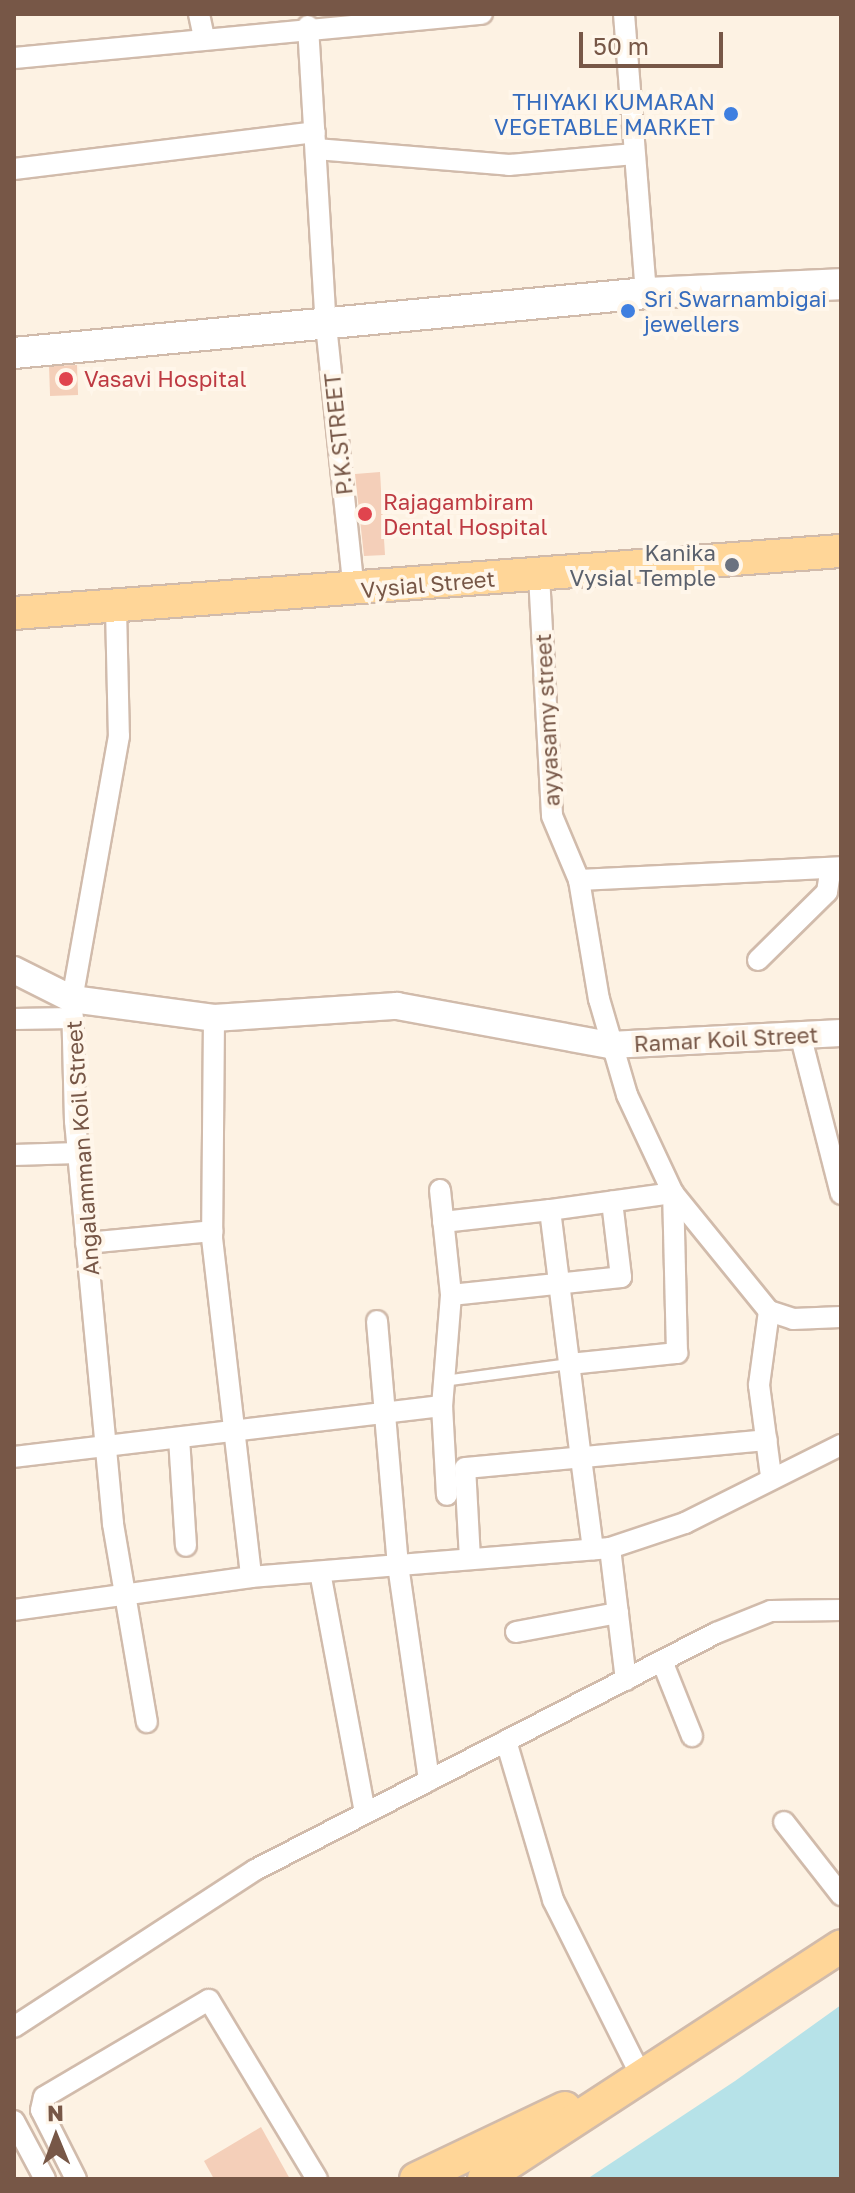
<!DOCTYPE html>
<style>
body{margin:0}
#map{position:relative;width:855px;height:2193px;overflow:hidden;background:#fdf2e3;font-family:"Golos Text",sans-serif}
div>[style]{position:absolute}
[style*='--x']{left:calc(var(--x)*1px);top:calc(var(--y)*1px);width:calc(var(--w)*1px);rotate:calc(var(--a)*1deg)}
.water>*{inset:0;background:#b6e2e8}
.building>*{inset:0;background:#f4cfb9;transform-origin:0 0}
.roads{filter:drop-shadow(2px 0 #d1bbab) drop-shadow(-2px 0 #d1bbab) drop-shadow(0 2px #d1bbab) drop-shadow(0 -2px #d1bbab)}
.service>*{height:10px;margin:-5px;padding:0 5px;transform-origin:5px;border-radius:5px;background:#fff}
.minor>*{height:20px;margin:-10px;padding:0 10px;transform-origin:10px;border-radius:10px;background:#fff}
.tertiary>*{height:26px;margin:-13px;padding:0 13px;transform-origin:13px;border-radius:13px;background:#fff}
.secondary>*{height:30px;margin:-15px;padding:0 15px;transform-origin:15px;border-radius:15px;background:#fff}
.primary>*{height:32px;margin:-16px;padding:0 16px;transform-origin:16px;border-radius:16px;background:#ffd698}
.dots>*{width:22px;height:22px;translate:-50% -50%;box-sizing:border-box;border:4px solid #fff6ea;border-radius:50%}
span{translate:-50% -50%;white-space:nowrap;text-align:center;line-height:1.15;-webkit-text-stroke:8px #fff6ea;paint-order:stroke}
.shop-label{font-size:22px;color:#366cbe}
.right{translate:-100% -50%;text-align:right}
.left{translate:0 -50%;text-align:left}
.health-label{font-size:22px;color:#be3a42}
.street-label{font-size:22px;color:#775747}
.worship-label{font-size:22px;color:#5b616d}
.frame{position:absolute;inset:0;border:16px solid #775747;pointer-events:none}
.north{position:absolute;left:16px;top:2097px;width:80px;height:80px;-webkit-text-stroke:6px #fff6ea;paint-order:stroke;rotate:359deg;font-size:22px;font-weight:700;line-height:32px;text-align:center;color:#775747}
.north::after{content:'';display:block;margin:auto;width:28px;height:36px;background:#775747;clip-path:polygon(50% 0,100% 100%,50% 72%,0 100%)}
.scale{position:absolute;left:579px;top:32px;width:144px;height:36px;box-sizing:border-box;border:4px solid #775747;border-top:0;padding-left:10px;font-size:24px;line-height:28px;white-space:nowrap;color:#775747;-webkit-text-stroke:6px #fff6ea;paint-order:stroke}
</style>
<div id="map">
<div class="water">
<i style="clip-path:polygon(841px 2005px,841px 2179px,587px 2179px,735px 2081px)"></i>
</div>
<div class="building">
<i style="left:77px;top:365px;width:30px;height:28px;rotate:88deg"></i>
<i style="clip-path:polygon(380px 472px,385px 555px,364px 556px,355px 474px)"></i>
<i style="clip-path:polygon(261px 2127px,290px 2179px,214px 2179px,204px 2161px)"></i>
</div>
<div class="roads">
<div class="service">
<i style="--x:444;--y:1381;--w:127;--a:-7.7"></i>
</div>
<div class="minor">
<i style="--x:199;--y:14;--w:25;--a:78"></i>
<i style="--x:624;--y:14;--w:280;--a:85.5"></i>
<i style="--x:308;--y:26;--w:300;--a:86.6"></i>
<i style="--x:326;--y:325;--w:266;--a:84"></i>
<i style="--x:14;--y:58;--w:470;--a:-5.4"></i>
<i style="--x:316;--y:149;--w:194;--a:4.7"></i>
<i style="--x:509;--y:165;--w:126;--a:-5"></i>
<i style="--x:14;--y:169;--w:303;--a:-7"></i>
<i style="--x:539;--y:575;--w:241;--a:86.9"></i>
<i style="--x:552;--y:816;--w:69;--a:67.1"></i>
<i style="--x:579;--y:880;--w:121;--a:80.5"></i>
<i style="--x:599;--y:999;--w:100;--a:73.7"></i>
<i style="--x:627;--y:1095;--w:108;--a:64.9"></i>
<i style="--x:673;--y:1193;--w:152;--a:50.9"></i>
<i style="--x:769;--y:1311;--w:25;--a:18"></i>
<i style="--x:793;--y:1319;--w:48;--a:-2.4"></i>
<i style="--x:116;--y:608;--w:128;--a:88.7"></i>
<i style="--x:119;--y:736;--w:267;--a:100.1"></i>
<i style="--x:72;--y:999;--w:122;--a:88.6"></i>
<i style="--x:75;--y:1121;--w:405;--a:84.6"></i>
<i style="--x:113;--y:1524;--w:201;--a:80.3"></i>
<i style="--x:579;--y:880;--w:262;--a:-2.8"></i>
<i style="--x:758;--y:960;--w:97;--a:-44.6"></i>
<i style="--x:827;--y:892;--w:24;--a:-81"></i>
<i style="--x:214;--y:1018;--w:220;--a:90.5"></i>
<i style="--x:212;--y:1238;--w:341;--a:83.4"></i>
<i style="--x:14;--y:1019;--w:59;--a:-1"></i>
<i style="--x:800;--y:1034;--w:165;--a:75.6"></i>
<i style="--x:14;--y:1155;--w:64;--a:-1.8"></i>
<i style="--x:440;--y:1190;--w:106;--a:84"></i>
<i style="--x:451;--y:1295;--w:111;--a:94.6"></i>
<i style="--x:442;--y:1406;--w:89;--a:86.8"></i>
<i style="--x:443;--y:1222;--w:108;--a:-6.4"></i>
<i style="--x:86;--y:1243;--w:127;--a:-5.4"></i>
<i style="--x:451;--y:1295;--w:171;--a:-6"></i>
<i style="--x:621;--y:1277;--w:76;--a:-96.8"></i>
<i style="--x:769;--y:1311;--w:75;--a:97.7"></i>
<i style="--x:759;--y:1385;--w:92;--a:82.5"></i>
<i style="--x:377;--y:1321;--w:245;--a:85.1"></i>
<i style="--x:398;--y:1565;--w:218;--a:81.8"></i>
<i style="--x:570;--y:1364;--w:108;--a:-5.9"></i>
<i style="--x:677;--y:1353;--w:160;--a:-91.4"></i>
<i style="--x:673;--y:1193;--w:124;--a:172.1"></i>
<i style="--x:550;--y:1210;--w:250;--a:82.9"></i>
<i style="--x:581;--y:1458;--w:92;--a:82.5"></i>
<i style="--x:179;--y:1438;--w:108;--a:86.3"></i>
<i style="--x:14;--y:1457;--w:431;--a:-6.8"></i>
<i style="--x:610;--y:1548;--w:133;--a:83.1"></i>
<i style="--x:470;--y:1559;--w:91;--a:-93.1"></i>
<i style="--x:465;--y:1468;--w:303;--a:-5.3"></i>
<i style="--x:320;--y:1572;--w:245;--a:79.4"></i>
<i style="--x:14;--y:1610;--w:239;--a:-7.9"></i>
<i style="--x:251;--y:1577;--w:360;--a:-4.6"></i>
<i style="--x:610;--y:1548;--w:79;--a:-18.4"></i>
<i style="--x:685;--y:1523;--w:174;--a:-26.6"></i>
<i style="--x:516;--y:1632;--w:104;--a:-10.6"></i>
<i style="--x:662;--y:1661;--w:81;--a:68.2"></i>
<i style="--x:506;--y:1741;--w:166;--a:73.5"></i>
<i style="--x:553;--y:1900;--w:197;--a:63.4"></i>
<i style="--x:784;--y:1822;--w:93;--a:52"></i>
<i style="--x:14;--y:2027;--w:288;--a:-33.1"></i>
<i style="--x:255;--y:1870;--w:518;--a:-27.21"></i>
<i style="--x:716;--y:1633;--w:59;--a:-21.8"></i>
<i style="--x:771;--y:1611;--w:70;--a:-0.8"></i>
<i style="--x:14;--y:2121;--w:66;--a:61.9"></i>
<i style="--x:76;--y:2179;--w:77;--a:-116.9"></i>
<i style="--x:41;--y:2110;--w:13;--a:-77"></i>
<i style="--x:44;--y:2097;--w:191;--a:-30.5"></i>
<i style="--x:209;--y:2000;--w:209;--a:58.9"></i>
</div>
<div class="tertiary">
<i style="--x:14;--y:970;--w:65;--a:26.6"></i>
<i style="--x:72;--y:999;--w:143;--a:7.6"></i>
<i style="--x:214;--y:1018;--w:183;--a:-3.8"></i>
<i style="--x:397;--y:1006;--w:217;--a:10.4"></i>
<i style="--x:610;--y:1045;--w:231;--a:-3"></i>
</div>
<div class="secondary">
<i style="--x:14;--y:353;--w:635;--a:-5.42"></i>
<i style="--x:646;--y:293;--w:195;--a:-2.6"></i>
</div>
<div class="primary">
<i style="--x:14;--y:613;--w:829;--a:-4.29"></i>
<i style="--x:416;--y:2179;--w:165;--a:-25.5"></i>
<i style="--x:484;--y:2179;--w:426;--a:-33.1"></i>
</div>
</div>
<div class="dots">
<i style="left:731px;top:114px;background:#3f7fe0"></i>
<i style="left:628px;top:311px;background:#3f7fe0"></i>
<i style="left:66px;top:379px;background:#e0444e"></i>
<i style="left:365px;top:514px;background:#e0444e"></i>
<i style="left:732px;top:565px;background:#6b7280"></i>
</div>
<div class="shop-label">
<span class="right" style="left:715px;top:114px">THIYAKI KUMARAN<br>VEGETABLE MARKET</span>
<span class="left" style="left:644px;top:311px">Sri Swarnambigai<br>jewellers</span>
</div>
<div class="health-label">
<span class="left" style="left:84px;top:379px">Vasavi Hospital</span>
<span class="left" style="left:383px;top:514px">Rajagambiram<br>Dental Hospital</span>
</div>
<div class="street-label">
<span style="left:338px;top:434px;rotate:-96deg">P.K.STREET</span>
<span style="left:428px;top:584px;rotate:-5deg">Vysial Street</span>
<span style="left:547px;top:720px;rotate:-93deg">ayyasamy street</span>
<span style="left:726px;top:1039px;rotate:-3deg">Ramar Koil Street</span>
<span style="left:82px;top:1148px;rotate:-94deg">Angalamman Koil Street</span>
</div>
<div class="worship-label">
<span class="right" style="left:716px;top:565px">Kanika<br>Vysial Temple</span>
</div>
<div class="frame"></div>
<div class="north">N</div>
<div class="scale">50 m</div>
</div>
